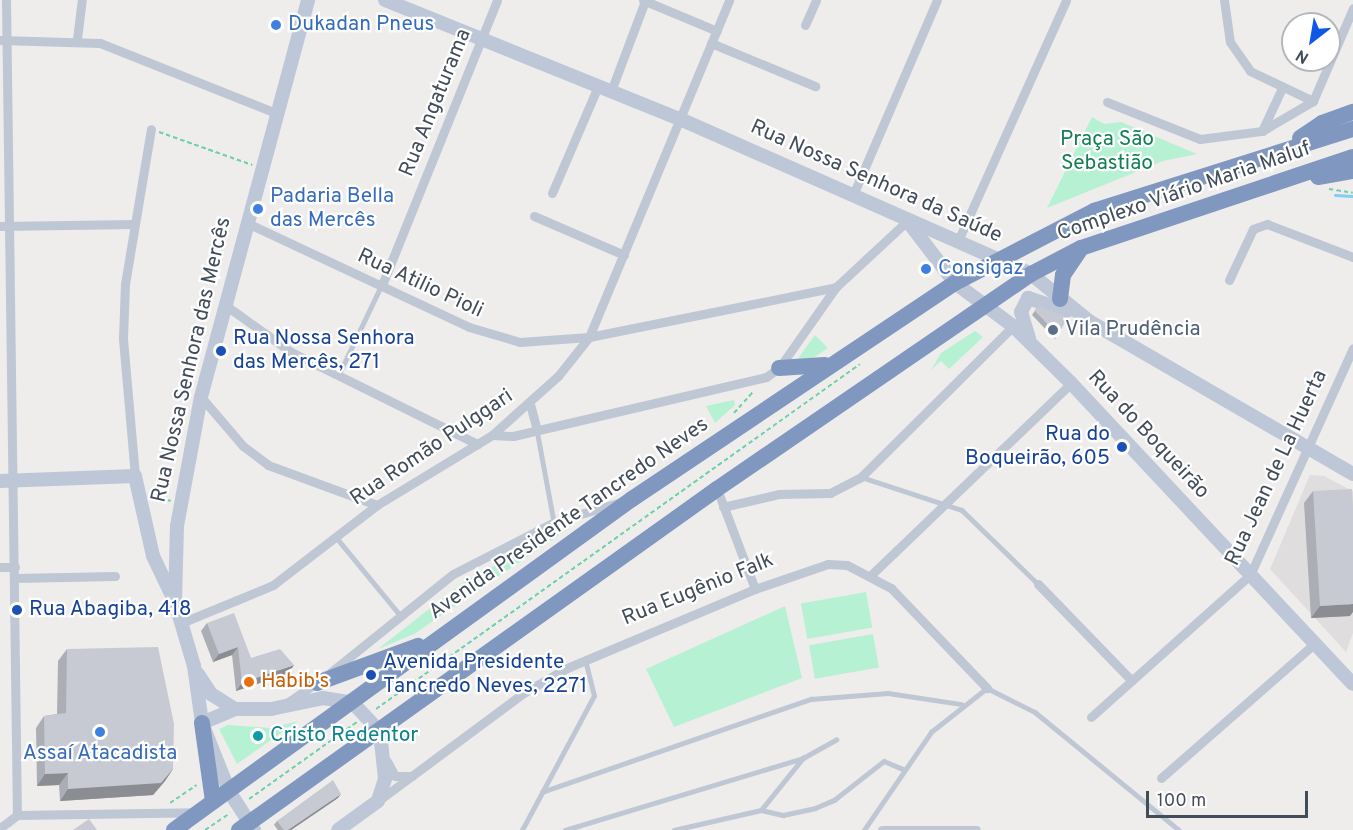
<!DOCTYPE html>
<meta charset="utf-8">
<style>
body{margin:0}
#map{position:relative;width:1353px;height:830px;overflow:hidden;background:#efecec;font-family:Overpass,sans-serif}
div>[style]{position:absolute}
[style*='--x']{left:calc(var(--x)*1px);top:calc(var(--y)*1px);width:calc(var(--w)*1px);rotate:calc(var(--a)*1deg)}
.education>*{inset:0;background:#e0ddde}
.green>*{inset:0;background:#b6f1d3;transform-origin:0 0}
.stream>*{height:3px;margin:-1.5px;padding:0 1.5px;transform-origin:1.5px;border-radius:1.5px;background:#80cef0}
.path>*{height:2px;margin-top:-1px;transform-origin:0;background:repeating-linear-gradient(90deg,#6dd0a9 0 4.5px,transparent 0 7.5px)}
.lane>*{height:4.5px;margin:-2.25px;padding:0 2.25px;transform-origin:2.25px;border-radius:2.25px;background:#bec7d3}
.street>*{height:9px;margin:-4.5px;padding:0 4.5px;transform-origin:4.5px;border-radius:4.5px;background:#bec7d3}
.secondary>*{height:14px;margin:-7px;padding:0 7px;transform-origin:7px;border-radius:7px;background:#bdc7d7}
.highway>*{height:16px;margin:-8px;padding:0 8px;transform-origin:8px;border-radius:8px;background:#8098bf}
.wall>*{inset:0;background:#abaeb5}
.shaded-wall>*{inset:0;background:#8b8d93}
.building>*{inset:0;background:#c7cad2}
.dots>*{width:16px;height:16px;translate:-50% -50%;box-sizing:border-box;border:3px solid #fff;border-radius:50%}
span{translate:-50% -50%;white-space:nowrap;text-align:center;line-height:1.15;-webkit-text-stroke:4.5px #fff;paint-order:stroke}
.shop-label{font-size:21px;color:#366cbe}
.left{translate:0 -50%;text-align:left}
.street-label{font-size:21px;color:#434d5a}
.park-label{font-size:21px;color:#117f53}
.service-label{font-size:21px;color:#4e5e75}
.transit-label{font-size:21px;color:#164399}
.right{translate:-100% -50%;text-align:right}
.food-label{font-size:21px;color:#c56008}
.culture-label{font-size:21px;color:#0d838f}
.north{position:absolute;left:1281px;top:12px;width:60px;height:60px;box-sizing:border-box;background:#fff;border:2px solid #b4b8bd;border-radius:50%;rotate:211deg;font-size:16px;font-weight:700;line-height:24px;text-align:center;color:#434d5a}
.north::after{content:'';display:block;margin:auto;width:21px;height:27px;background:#0e57e7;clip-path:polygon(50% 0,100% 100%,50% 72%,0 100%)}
.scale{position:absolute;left:1146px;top:791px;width:162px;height:27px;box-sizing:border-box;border:3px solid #434d5a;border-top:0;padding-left:8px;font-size:18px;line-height:21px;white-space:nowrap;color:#434d5a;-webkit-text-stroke:4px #fff;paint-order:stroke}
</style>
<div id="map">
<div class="education">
<i style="clip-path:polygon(1310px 475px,1324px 476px,1353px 491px,1353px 633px,1346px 652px,1270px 569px)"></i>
</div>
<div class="green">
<i style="clip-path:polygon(1092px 117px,1104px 124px,1121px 122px,1197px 154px,1163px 161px,1047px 208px)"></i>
<i style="clip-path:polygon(975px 331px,983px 337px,949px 369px,941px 361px,931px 370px,941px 353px)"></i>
<i style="clip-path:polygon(815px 335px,828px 348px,804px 364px,797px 360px)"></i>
<i style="clip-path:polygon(734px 400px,735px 405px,715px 423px,706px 406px)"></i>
<i style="clip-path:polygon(571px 527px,414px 634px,378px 649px,465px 581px)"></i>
<i style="left:866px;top:592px;width:36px;height:66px;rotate:80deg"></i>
<i style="clip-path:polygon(785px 606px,802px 678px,674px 727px,646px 669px)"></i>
<i style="left:873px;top:634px;width:34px;height:65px;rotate:80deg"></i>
<i style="clip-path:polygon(298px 721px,237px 764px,219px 729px,228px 725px,271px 728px)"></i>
</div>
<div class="stream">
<i style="--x:1335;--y:195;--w:18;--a:3"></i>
</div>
<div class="path">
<i style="--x:159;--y:132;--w:99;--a:19.5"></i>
<i style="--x:1329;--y:189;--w:24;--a:9"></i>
<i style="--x:734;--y:413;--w:30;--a:-48"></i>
<i style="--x:153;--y:498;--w:18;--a:9"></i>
<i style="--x:376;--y:709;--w:594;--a:-35.48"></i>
<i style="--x:249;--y:799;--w:133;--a:-35.5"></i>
<i style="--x:170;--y:803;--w:32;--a:-34"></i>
<i style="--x:205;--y:830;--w:30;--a:-34"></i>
</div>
<div class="lane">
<i style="--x:338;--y:376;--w:100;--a:-64.5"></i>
<i style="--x:537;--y:430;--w:94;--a:79.5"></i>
<i style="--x:861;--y:477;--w:106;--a:18.1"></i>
<i style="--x:962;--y:510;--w:106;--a:44.2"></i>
<i style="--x:336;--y:537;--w:102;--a:50.6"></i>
<i style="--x:542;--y:792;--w:285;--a:-19.1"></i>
<i style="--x:811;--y:699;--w:77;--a:-4.5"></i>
<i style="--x:888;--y:693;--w:74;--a:8.6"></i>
<i style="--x:761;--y:810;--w:67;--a:-51.1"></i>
<i style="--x:522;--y:830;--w:152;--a:-61.8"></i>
<i style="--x:594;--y:696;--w:38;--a:-104"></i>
<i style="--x:565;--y:830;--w:249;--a:-16.8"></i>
<i style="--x:803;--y:758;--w:38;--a:-29"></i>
<i style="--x:674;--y:830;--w:89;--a:-12.9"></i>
<i style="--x:761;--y:810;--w:23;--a:13"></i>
<i style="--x:783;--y:815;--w:33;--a:-12"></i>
<i style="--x:815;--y:808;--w:21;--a:-23"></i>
<i style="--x:834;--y:800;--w:63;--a:-38"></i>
<i style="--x:884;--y:761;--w:21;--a:23"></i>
<i style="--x:864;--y:830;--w:119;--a:-55.6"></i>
<i style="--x:931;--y:732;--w:71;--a:-38.2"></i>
<i style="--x:987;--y:688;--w:54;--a:26.6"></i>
<i style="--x:1035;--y:712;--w:186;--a:39.3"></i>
</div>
<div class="street">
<i style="--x:6;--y:0;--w:815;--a:89.23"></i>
<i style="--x:643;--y:0;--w:80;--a:22.7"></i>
<i style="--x:1224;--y:0;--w:42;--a:81.9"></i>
<i style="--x:1230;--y:42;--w:35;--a:55"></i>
<i style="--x:1250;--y:71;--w:70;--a:25.5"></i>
<i style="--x:805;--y:25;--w:27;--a:-66"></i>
<i style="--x:77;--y:39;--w:39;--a:-83"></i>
<i style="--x:0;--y:40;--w:100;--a:1.7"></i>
<i style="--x:100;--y:43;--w:189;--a:21.7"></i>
<i style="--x:711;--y:43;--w:113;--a:22.5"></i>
<i style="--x:611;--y:91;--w:96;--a:-69.3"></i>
<i style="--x:1107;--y:102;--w:100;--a:21.7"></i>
<i style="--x:1200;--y:139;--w:63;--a:-7.4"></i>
<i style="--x:1262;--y:131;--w:59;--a:-30.5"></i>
<i style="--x:1313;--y:101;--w:101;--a:-66.7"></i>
<i style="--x:1262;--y:131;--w:47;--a:-65.1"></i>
<i style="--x:552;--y:193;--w:116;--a:-66.7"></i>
<i style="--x:853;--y:195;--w:212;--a:-66.7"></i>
<i style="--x:534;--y:216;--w:98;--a:23.4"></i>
<i style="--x:245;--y:222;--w:247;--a:25.1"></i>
<i style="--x:469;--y:327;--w:53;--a:16.4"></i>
<i style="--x:520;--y:342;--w:69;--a:-4.1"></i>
<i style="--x:589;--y:337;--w:252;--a:-11.4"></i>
<i style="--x:0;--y:226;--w:135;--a:-0.8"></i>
<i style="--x:957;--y:243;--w:266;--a:-65.8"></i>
<i style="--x:1229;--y:280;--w:56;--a:-64.8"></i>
<i style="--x:1253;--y:229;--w:15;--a:-20"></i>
<i style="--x:1267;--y:224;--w:92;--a:21"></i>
<i style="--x:382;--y:285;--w:307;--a:-68"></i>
<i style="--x:225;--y:305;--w:81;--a:35.5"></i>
<i style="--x:291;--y:352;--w:208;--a:26.3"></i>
<i style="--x:201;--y:397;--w:65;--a:49.4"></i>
<i style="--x:243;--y:446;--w:31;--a:37"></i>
<i style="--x:268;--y:465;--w:116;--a:20.2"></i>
<i style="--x:530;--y:404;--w:27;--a:75"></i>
<i style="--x:492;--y:435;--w:21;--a:3"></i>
<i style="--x:513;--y:436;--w:260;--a:-13.1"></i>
<i style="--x:766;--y:377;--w:16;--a:-35"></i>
<i style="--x:779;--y:368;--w:99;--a:-54.9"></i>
<i style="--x:836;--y:287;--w:97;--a:-42.9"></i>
<i style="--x:135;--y:476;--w:139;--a:-95"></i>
<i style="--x:123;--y:338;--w:54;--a:-87.9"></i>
<i style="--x:125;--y:284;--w:157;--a:-80.5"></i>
<i style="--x:717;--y:489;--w:107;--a:69.2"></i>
<i style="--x:723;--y:507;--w:57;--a:-13.1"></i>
<i style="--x:779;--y:494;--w:51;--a:-1.1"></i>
<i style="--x:830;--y:493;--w:35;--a:-27"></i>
<i style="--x:861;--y:477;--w:214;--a:-44.8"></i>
<i style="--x:0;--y:567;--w:15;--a:0"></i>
<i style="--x:871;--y:575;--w:277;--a:-43.8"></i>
<i style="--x:15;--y:578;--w:100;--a:-1.1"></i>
<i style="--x:1038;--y:584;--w:134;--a:45.9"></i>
<i style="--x:181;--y:623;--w:100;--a:-22.4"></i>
<i style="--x:273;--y:585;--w:131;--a:-37.6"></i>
<i style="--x:377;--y:505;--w:135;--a:-31.3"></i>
<i style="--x:492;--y:435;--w:89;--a:-41.8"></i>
<i style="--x:558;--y:376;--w:50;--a:-51.5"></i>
<i style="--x:589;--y:337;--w:365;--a:-67.4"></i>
<i style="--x:331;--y:672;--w:156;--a:-38.8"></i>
<i style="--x:453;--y:574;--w:114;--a:-27.2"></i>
<i style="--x:554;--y:522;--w:70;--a:-16.6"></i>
<i style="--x:287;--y:703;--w:40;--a:-34.9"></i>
<i style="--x:1091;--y:717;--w:213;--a:-41.8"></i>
<i style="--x:1250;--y:575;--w:249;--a:-65.6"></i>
<i style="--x:387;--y:761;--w:17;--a:62"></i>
<i style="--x:395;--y:776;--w:17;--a:0"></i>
<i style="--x:1161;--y:778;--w:205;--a:-41.2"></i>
<i style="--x:378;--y:801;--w:183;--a:-36.6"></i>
<i style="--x:525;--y:692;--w:48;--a:-29.7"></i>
<i style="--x:567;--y:668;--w:204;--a:-22.8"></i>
<i style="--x:755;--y:589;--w:77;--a:-18.9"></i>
<i style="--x:828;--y:564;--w:19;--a:3"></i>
<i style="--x:847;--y:565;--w:50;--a:27.6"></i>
<i style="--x:891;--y:588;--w:139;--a:46.2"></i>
<i style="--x:17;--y:815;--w:181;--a:-0.9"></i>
<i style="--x:0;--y:828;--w:21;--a:-37"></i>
<i style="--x:882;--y:830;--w:94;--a:0"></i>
</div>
<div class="secondary">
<i style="--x:385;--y:0;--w:318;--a:22"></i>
<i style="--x:680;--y:119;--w:384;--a:23.8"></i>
<i style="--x:1031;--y:274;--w:75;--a:39"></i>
<i style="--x:1089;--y:321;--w:305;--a:30.1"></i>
<i style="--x:909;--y:223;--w:76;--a:52.5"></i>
<i style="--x:955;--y:283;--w:72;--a:36.6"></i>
<i style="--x:1013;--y:326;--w:81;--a:44.5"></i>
<i style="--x:1071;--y:383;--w:412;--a:46.9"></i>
<i style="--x:1029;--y:338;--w:27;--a:-107"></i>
<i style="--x:1021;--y:312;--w:16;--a:-63"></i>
<i style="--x:1028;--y:298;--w:41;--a:18.4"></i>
<i style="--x:0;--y:481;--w:135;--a:-2.1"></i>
<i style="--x:135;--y:476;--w:82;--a:77.3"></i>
<i style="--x:153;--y:556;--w:49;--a:64.5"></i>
<i style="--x:198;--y:674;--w:24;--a:57"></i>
<i style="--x:211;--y:694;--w:28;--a:32"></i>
<i style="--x:202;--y:723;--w:36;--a:-23"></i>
<i style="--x:235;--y:709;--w:36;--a:0"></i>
<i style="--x:271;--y:709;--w:53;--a:-11.9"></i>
<i style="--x:323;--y:698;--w:30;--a:9"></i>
<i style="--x:353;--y:703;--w:40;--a:47"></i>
<i style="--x:380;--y:732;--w:47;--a:83.9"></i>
<i style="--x:385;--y:779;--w:23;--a:108"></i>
<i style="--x:378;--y:801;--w:49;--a:144.1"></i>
<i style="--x:254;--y:830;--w:46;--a:-122.7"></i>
<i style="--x:229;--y:791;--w:73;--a:-111.7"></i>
<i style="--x:202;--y:723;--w:58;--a:-98"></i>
<i style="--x:194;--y:666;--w:67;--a:-106.5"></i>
<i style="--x:175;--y:602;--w:76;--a:-88.5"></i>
<i style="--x:177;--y:526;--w:131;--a:-79.5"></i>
<i style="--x:201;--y:397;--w:411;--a:-74.9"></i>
</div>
<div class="highway">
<i style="--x:1300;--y:138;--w:27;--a:-34"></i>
<i style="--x:1322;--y:123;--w:33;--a:-20"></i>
<i style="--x:1318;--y:177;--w:36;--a:-10"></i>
<i style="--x:1060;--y:299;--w:24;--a:-83"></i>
<i style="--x:1063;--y:275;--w:29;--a:-56"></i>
<i style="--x:779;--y:368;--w:46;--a:-3.7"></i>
<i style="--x:317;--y:683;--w:108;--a:-20.1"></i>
<i style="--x:202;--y:723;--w:79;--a:82"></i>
<i style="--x:174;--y:830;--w:565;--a:-35.86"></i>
<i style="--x:632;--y:499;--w:389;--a:-33.8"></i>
<i style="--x:955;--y:283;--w:157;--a:-27.4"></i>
<i style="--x:1094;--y:211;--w:272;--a:-17.6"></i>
<i style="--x:239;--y:830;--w:587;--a:-35.5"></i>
<i style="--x:717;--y:489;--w:381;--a:-34.4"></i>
<i style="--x:1031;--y:274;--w:56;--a:-27.5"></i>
<i style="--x:1081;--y:248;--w:287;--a:-18.5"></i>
</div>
<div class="wall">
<i style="clip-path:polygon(1038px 306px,1058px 335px,1055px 339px,1032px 315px)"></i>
<i style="clip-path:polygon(1313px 491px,1350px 616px,1311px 618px,1304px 503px)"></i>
<i style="clip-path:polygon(207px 623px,251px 658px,289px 673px,236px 691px,232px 655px,213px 662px,201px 631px)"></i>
<i style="clip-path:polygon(67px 649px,173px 769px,165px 781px,153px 795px,60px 801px,59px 785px,37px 786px,36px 728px,44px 716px,57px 714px,58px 661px)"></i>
<i style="clip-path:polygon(338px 798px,291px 830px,278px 830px,274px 825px,277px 821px)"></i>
</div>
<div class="shaded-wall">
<i style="clip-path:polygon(1353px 604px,1353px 612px,1350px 616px,1311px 618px,1320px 606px)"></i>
<i style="clip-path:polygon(238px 647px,232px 655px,213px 662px,219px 654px)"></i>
<i style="clip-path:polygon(294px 665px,289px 673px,236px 691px,242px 683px)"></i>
<i style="clip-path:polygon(173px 769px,165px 781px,153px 795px,60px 801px,68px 789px)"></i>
<i style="clip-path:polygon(68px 773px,59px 785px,37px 786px,45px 774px)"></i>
<i style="clip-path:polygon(341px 794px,338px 798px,291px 830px,288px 830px)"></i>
</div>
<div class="building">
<i style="clip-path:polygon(1038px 306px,1068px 317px,1058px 335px,1035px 311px)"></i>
<i style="clip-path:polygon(1352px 489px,1353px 506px,1353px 604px,1320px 606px,1313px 491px)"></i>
<i style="clip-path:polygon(234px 613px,251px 658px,280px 649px,294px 665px,242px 683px,238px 647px,219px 654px,207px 623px)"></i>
<i style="clip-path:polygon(158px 647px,174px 724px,173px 769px,161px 783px,68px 789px,68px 773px,45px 774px,44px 716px,66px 713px,67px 649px)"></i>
<i style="clip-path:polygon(333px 780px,341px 794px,288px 830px,284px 830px,277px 821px)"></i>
<i style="clip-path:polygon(89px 819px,97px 830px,73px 830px)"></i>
</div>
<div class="dots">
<i style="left:276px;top:25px;background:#3f7fe0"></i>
<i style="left:258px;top:209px;background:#3f7fe0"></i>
<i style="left:926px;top:269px;background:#3f7fe0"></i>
<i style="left:1053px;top:330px;background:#5c6f8a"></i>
<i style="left:221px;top:351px;background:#1a4fb4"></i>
<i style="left:1122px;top:447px;background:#1a4fb4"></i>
<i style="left:17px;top:610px;background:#1a4fb4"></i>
<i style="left:371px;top:675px;background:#1a4fb4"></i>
<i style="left:249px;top:682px;background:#e8710a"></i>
<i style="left:100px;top:732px;background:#3f7fe0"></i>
<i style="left:258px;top:736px;background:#0f9aa8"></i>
</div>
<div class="shop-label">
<span class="left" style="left:288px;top:25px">Dukadan Pneus</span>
<span class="left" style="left:270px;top:209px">Padaria Bella<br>das Mercês</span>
<span class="left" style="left:938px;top:269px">Consigaz</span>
<span style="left:100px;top:754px">Assaí Atacadista</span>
</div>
<div class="street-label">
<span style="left:436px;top:103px;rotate:-68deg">Rua Angaturama</span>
<span style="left:876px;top:182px;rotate:24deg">Rua Nossa Senhora da Saúde</span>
<span style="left:1184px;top:192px;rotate:-19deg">Complexo Viário Maria Maluf</span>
<span style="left:420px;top:284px;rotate:25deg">Rua Atilio Pioli</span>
<span style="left:192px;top:360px;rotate:-77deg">Rua Nossa Senhora das Mercês</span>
<span style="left:1148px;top:435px;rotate:47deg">Rua do Boqueirão</span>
<span style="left:432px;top:448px;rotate:-34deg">Rua Romão Pulggari</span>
<span style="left:1277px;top:468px;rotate:-65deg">Rua Jean de La Huerta</span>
<span style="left:569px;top:519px;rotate:-35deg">Avenida Presidente Tancredo Neves</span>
<span style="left:698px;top:590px;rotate:-22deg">Rua Eugênio Falk</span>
</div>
<div class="park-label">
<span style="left:1107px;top:152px">Praça São<br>Sebastião</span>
</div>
<div class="service-label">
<span class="left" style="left:1065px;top:330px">Vila Prudência</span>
</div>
<div class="transit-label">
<span class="left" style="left:233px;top:351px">Rua Nossa Senhora<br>das Mercês, 271</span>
<span class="right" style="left:1110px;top:447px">Rua do<br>Boqueirão, 605</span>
<span class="left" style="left:29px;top:610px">Rua Abagiba, 418</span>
<span class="left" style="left:383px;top:675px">Avenida Presidente<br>Tancredo Neves, 2271</span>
</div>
<div class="food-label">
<span class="left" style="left:261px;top:682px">Habib's</span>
</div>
<div class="culture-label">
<span class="left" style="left:270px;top:736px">Cristo Redentor</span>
</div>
<div class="north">N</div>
<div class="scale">100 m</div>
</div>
